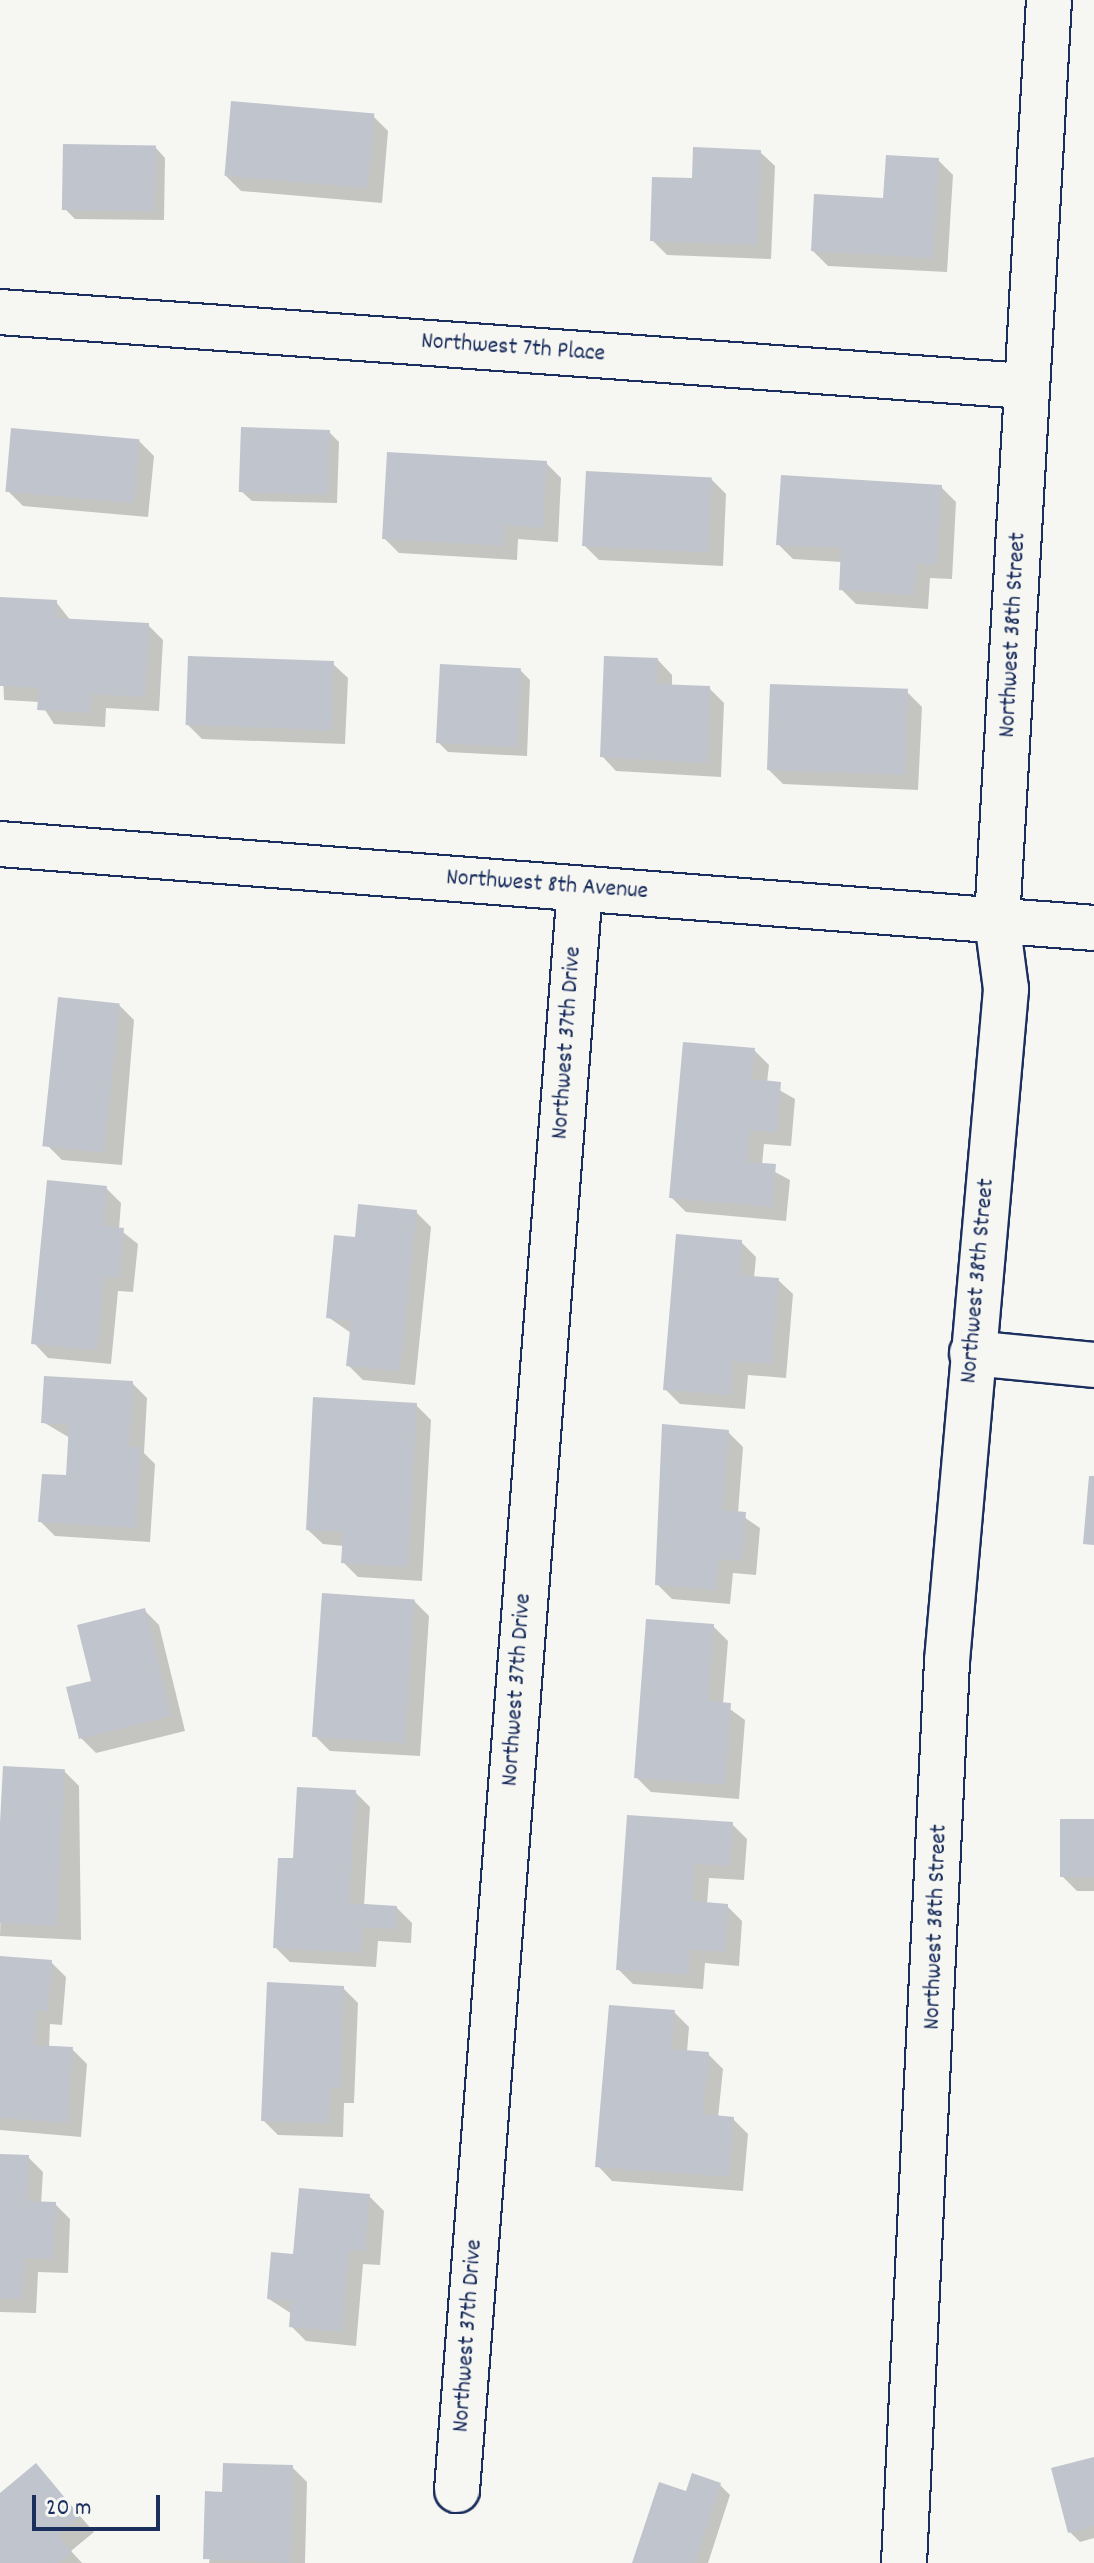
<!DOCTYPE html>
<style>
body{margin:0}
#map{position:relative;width:1094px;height:2563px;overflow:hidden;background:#f6f6f2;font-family:Dekko,sans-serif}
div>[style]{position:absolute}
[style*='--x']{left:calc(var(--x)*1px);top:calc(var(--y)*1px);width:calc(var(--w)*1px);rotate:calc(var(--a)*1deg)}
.shadow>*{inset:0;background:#0003}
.building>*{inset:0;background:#c0c4cd;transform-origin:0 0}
.roads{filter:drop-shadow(2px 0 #1b2f5e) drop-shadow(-2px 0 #1b2f5e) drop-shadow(0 2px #1b2f5e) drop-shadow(0 -2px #1b2f5e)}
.minor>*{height:44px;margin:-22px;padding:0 22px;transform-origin:22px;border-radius:22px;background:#f6f6f2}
.tertiary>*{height:44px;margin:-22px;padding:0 22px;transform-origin:22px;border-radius:22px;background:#f6f6f2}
span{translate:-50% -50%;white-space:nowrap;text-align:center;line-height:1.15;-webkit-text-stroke:6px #f6f6f2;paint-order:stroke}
.street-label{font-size:24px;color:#1b2f5e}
.scale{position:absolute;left:32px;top:2495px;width:128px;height:36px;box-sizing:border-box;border:4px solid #1b2f5e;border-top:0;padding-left:10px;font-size:24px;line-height:28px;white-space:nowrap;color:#1b2f5e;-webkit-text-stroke:6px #f6f6f2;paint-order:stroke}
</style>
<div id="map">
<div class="shadow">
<i style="clip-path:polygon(373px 116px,388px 131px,382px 203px,241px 191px,226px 176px)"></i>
<i style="clip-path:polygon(155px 147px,165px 158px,164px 220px,75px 219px,65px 209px)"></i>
<i style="clip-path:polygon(760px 152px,775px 166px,771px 259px,667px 255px,652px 240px)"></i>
<i style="clip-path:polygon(938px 160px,953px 175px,947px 272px,828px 266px,813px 251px)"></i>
<i style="clip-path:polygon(329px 432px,339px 442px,337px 503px,252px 501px,241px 491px)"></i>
<i style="clip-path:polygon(139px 441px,154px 456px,148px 517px,23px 506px,8px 491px)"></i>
<i style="clip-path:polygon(546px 463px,561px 478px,558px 542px,518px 539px,517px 560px,399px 553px,384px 538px)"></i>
<i style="clip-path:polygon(711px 479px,726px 494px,723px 566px,599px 560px,584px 545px)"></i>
<i style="clip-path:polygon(941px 487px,956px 502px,952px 579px,930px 578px,928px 609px,856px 604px,841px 589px,842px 562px,793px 559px,778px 544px)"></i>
<i style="clip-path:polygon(0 599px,56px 602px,71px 621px,148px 625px,163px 640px,159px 711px,106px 708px,105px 727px,54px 724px,40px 702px,4px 700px)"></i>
<i style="clip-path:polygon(658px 660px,672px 675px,672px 687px,709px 688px,724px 703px,721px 777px,616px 771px,602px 756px)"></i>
<i style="clip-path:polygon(333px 664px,348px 678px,345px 744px,202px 739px,187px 724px)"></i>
<i style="clip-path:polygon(520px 670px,530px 680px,527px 756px,448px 752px,438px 742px)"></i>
<i style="clip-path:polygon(907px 692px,922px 707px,918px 790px,783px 784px,768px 769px)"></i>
<i style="clip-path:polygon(119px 1005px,134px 1020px,122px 1165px,62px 1160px,47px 1145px)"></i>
<i style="clip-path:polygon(754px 1050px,769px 1065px,767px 1083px,795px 1099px,791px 1146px,764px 1144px,762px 1165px,790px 1180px,786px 1221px,686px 1212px,671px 1197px)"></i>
<i style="clip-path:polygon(106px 1188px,121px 1203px,119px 1229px,138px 1244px,133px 1292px,118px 1291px,111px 1364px,48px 1358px,34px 1343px)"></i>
<i style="clip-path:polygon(416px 1212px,431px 1227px,415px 1385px,363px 1380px,348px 1365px,351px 1333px,328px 1317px,356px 1240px)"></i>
<i style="clip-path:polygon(741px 1242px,756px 1257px,754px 1278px,778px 1280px,793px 1294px,786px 1378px,748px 1375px,745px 1409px,680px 1404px,665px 1389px)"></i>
<i style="clip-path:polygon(132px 1383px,147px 1398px,144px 1453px,155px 1464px,150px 1542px,55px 1536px,40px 1521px,68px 1478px,70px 1438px,43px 1422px)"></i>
<i style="clip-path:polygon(416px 1405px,431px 1420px,422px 1581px,358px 1577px,343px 1562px,344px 1546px,323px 1544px,308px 1530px)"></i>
<i style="clip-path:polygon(728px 1432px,743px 1447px,738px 1513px,760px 1528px,756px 1575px,733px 1573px,730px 1604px,672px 1599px,657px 1584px)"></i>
<i style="clip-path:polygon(414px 1601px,429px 1616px,420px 1756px,330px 1751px,315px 1736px)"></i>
<i style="clip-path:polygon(144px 1610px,159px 1625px,185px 1731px,96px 1753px,81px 1738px,93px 1682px)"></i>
<i style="clip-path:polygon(713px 1626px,728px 1641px,723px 1704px,745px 1720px,739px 1799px,651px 1792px,636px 1777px)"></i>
<i style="clip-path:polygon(5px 1768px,64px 1771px,79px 1786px,81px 1940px,0 1936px)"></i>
<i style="clip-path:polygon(355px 1792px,370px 1807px,364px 1906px,397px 1908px,412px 1923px,411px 1943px,378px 1941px,376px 1967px,290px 1962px,275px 1947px,295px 1860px)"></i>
<i style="clip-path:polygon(629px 1817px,732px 1824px,747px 1839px,744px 1880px,709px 1878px,707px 1904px,727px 1906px,742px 1921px,739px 1966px,705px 1963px,703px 1989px,633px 1984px,618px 1969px)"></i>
<i style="clip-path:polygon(1094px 1821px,1094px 1891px,1077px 1891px,1062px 1876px)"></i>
<i style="clip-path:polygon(0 1958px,51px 1962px,66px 1977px,62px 2025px,50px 2024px,49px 2048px,72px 2049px,87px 2064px,81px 2137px,0 2130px)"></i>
<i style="clip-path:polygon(343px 1988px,358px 2003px,354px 2103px,344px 2103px,343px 2137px,278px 2135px,263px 2120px)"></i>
<i style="clip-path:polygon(674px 2012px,689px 2027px,687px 2052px,708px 2054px,723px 2069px,718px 2118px,733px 2119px,748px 2134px,743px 2191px,612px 2181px,598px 2166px)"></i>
<i style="clip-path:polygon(0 2156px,28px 2157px,43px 2172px,41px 2204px,55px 2204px,70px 2219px,68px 2273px,38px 2272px,36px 2313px,0 2312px)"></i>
<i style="clip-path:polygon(369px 2196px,384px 2211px,380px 2265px,363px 2264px,356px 2346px,306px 2341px,291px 2326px,292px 2314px,269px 2299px,295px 2256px)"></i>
<i style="clip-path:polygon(1094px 2459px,1094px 2538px,1080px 2542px,1070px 2532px)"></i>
<i style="clip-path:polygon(36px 2466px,94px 2532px,71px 2551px,82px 2563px,0 2563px,0 2495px)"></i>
<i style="clip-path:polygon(292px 2467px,307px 2482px,305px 2563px,209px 2563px,224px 2494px)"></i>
<i style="clip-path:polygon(720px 2485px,730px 2495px,708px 2563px,634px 2563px,687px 2493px)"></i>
</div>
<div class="building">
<i style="left:231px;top:101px;width:144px;height:75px;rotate:5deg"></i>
<i style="left:63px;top:144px;width:93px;height:66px;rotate:1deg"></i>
<i style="clip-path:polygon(693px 147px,761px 150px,757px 245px,650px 241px,652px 177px,692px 178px)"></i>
<i style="clip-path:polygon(886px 155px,939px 158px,933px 258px,811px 251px,814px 194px,883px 198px)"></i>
<i style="left:241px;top:427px;width:89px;height:65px;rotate:2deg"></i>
<i style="left:11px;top:428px;width:129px;height:64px;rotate:5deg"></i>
<i style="clip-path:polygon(387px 452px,547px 461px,543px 528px,504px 525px,503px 546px,382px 539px)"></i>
<i style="left:586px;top:471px;width:126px;height:75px;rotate:3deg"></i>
<i style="clip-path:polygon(781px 475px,942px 485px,937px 565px,916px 564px,914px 595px,839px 590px,841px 548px,776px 545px)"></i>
<i style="clip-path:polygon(0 597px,57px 600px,56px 618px,149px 623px,145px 697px,92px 694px,90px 713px,37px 710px,39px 688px,0 686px)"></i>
<i style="left:188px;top:656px;width:146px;height:69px;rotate:2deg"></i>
<i style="clip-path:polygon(604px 656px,658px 658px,657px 684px,710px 686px,707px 763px,600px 757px)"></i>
<i style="left:440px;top:664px;width:81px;height:79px;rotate:3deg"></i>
<i style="left:770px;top:684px;width:138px;height:86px;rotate:2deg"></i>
<i style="left:58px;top:997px;width:62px;height:150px;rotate:6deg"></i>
<i style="clip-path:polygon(683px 1042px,755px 1048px,752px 1079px,781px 1082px,777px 1133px,750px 1130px,747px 1162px,776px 1164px,772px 1207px,669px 1198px)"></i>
<i style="clip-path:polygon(47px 1180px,107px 1186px,104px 1226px,124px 1228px,119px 1278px,104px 1277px,97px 1350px,31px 1344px)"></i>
<i style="clip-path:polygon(358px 1204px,417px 1210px,400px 1371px,346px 1366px,351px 1321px,326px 1318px,334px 1235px,355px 1237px)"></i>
<i style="clip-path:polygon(676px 1234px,742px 1240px,739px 1275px,779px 1278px,771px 1364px,733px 1361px,731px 1395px,663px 1390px)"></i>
<i style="clip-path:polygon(44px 1376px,133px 1381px,129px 1447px,141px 1447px,136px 1528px,38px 1522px,42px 1474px,66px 1475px,69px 1425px,41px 1423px)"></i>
<i style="clip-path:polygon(313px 1397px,417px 1403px,408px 1567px,341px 1563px,343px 1532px,306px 1530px)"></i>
<i style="clip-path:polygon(662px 1424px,729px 1430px,722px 1510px,746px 1512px,742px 1561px,719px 1559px,716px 1590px,655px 1585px)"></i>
<i style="clip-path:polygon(1089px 1476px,1094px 1476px,1094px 1545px,1083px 1544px)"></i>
<i style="left:322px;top:1593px;width:93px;height:144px;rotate:4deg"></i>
<i style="clip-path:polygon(145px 1608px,171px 1716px,79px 1739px,66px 1687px,91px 1681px,77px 1625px)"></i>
<i style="clip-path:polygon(646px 1619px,714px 1624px,708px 1701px,731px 1703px,725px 1785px,634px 1778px)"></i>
<i style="left:3px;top:1766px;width:62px;height:157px;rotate:3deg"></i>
<i style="clip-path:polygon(297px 1787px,356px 1790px,349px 1903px,397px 1906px,397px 1929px,363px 1927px,361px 1953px,273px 1948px,278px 1858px,293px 1858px)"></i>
<i style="clip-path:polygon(627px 1815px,733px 1822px,730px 1866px,695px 1864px,692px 1901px,728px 1904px,725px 1952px,690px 1949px,689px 1975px,616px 1970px)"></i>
<i style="left:1060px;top:1819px;width:34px;height:58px"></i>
<i style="clip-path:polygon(0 1956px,52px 1960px,48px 2011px,36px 2010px,34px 2045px,73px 2047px,67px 2123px,0 2118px)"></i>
<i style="clip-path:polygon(267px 1982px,344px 1986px,340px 2089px,330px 2089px,329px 2123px,261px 2121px)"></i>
<i style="clip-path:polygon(609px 2005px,675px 2010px,672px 2049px,709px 2052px,703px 2114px,734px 2117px,729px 2177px,595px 2167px)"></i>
<i style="clip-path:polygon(0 2154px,29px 2155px,27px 2201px,56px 2202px,53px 2259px,24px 2258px,22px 2299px,0 2298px)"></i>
<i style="clip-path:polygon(299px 2188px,370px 2194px,365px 2251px,349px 2250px,342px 2332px,289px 2327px,291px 2301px,267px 2299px,271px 2252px,293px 2254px)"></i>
<i style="clip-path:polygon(1094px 2457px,1094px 2526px,1068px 2533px,1051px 2468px)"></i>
<i style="clip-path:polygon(36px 2463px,80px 2516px,58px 2535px,72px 2552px,59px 2563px,0 2563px,0 2493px)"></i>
<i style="clip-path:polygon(223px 2463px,293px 2465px,290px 2563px,203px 2559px,205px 2491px,222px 2492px)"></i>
<i style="clip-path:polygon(692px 2473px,721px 2483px,695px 2563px,632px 2563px,659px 2482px,686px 2491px)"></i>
</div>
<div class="roads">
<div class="minor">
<i style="--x:0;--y:312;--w:1029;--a:4.13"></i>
<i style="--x:997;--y:921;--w:922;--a:-86.77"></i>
<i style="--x:972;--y:1353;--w:123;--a:5.6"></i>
<i style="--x:457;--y:2490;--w:1606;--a:-85.61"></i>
</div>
<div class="tertiary">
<i style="--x:0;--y:844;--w:1097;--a:4.39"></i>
<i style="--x:904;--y:2563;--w:903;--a:-87.27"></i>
<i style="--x:947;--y:1661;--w:675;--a:-84.98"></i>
<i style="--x:1006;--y:989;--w:69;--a:-97.5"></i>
</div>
</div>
<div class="street-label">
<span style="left:513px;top:349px;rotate:4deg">Northwest 7th Place</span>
<span style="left:1014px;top:635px;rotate:-87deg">Northwest 38th Street</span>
<span style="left:547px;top:886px;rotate:4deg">Northwest 8th Avenue</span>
<span style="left:568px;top:1043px;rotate:-86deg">Northwest 37th Drive</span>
<span style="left:979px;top:1281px;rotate:-85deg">Northwest 38th Street</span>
<span style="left:518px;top:1690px;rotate:-86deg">Northwest 37th Drive</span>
<span style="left:937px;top:1927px;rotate:-88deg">Northwest 38th Street</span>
<span style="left:469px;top:2336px;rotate:-86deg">Northwest 37th Drive</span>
</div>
<div class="scale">20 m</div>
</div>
